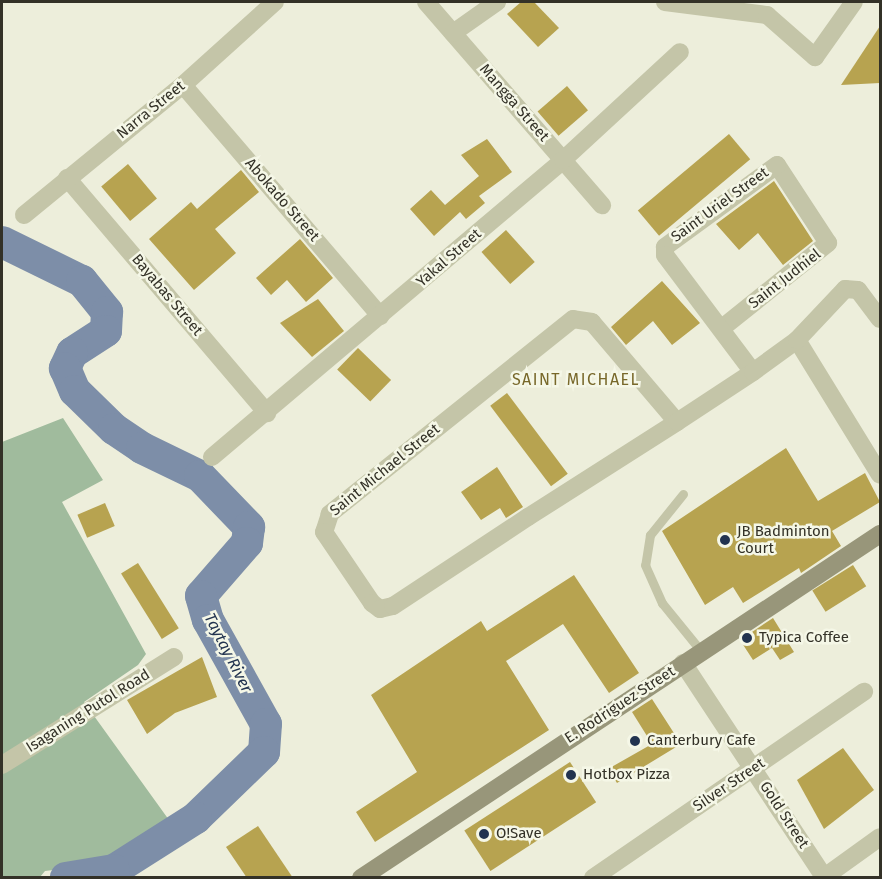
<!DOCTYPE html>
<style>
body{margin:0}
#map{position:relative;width:882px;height:879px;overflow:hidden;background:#edeedb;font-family:"Fira Sans",sans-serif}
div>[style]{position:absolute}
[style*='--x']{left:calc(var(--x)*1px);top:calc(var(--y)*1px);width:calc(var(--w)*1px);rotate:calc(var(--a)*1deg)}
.green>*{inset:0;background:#a0bb9d}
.river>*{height:32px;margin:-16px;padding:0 16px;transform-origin:16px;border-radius:16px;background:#7d8ea8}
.building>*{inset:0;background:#b7a350;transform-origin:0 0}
.lane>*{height:9px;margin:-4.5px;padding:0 4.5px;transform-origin:4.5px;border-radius:4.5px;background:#c4c5a8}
.street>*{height:18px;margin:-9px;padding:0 9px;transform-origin:9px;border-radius:9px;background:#c4c5a8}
.secondary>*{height:18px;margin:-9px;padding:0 9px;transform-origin:9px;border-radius:9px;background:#98967a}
.dots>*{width:16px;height:16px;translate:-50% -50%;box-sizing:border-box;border:3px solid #f5f7e7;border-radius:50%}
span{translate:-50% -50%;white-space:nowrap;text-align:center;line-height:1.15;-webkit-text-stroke:5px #f5f7e7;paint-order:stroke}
.street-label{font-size:15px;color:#333127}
.poi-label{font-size:15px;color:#333127}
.left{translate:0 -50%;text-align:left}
.neighbourhood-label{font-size:16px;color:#78682a;letter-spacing:1.5px}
.water-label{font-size:16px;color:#22334f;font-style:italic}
.frame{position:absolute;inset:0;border:3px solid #333127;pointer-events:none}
</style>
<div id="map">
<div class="green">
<i style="clip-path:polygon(63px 418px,103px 480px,62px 502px,146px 654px,138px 665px,84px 702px,169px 820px,112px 863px,45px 871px,40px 877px,2px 878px,2px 442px)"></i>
</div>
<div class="river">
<i style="--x:2;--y:242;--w:89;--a:26"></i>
<i style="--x:82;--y:281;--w:40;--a:51"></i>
<i style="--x:107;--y:312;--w:19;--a:93"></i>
<i style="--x:106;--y:331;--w:40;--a:147.1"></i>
<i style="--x:72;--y:353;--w:17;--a:115"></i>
<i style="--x:65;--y:368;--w:25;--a:67"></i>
<i style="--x:75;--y:391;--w:54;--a:44.3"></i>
<i style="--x:114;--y:429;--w:34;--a:34"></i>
<i style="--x:142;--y:448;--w:64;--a:25.8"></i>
<i style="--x:200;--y:476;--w:71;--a:46.1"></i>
<i style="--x:249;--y:527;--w:16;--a:97"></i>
<i style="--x:247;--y:543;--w:70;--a:131"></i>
<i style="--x:201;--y:596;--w:25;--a:74"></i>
<i style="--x:208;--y:620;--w:119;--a:60.9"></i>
<i style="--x:266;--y:724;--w:28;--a:94"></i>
<i style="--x:264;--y:752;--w:95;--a:135.9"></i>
<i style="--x:196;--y:818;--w:97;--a:147.6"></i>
<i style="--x:114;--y:870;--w:49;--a:170.5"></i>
</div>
<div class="building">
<i style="clip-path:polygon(521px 2px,534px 2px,559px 28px,538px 47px,507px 14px)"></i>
<i style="clip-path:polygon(880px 26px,880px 83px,841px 85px)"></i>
<i style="left:567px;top:86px;width:32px;height:39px;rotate:49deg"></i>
<i style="left:729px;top:134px;width:33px;height:119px;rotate:50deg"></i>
<i style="clip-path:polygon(487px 139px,512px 172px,479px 196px,485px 203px,466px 219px,460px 212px,434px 236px,410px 209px,431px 190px,445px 205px,479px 176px,461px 155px)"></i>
<i style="left:128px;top:164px;width:45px;height:35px;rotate:50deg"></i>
<i style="clip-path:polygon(241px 170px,259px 192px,215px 229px,236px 253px,194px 290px,149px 239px,191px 202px,197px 209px)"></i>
<i style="clip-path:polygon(774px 181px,813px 241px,783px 265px,758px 233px,739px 250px,716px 224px)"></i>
<i style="left:506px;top:230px;width:43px;height:33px;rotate:48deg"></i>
<i style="clip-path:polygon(300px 239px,333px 278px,306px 302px,287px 280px,271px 295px,256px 278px)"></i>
<i style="clip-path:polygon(662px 281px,700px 323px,672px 345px,653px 321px,626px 345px,611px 327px)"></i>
<i style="clip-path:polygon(318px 299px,344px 331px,312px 357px,280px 323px)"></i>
<i style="left:358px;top:348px;width:46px;height:30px;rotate:44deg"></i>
<i style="left:507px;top:393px;width:101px;height:21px;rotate:53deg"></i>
<i style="clip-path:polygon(786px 448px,818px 501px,865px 473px,880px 502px,832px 531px,841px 546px,801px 573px,799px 568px,743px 603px,733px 587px,705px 605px,662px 531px)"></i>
<i style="clip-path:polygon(497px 467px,523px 507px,506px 518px,500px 508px,481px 520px,461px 492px)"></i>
<i style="left:105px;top:503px;width:25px;height:30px;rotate:67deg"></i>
<i style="left:138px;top:563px;width:77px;height:20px;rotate:58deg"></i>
<i style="left:853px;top:565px;width:25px;height:48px;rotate:58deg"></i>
<i style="clip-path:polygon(574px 575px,639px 673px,609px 693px,563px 624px,506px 661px,549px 730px,375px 842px,356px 812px,417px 772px,371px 695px,481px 621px,487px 631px)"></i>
<i style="clip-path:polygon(773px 618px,794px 652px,780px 660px,772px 648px,753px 660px,740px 640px)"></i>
<i style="clip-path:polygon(202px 657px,217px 697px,175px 713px,147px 734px,127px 700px)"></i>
<i style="clip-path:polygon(652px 699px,681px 744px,617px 783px,608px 769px,652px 744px,632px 712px)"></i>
<i style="clip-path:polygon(843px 748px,874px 790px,824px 829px,797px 780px)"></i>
<i style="left:570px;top:762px;width:48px;height:126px;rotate:57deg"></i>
<i style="clip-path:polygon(258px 826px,293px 878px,247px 878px,226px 847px)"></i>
</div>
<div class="lane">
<i style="--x:683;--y:494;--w:53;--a:128.8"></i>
<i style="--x:650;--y:535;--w:30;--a:99"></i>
<i style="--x:645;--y:565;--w:42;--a:65.9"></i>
<i style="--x:662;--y:603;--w:62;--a:50.9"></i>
</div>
<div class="street">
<i style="--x:426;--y:2;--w:269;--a:49.1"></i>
<i style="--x:665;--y:2;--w:103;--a:7.3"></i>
<i style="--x:767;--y:15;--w:64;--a:41.2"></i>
<i style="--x:815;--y:57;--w:67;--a:-54.7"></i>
<i style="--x:453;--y:33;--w:54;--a:-35.2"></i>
<i style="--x:183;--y:85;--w:304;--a:49.5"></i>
<i style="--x:67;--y:178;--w:309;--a:49.6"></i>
<i style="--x:24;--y:215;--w:205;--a:-39.3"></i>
<i style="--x:183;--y:85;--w:124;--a:-42.1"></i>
<i style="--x:722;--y:328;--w:136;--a:-38.7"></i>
<i style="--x:828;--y:243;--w:93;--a:-123.2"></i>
<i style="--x:777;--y:165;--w:139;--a:143.8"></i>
<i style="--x:665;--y:247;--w:8;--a:90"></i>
<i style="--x:665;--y:255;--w:146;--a:53.1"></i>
<i style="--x:797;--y:340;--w:158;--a:58.4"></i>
<i style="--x:677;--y:422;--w:131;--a:-130.4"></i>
<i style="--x:592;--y:322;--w:19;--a:-171"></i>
<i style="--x:573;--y:319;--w:312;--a:141.3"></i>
<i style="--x:330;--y:514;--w:19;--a:108"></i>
<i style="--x:324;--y:532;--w:86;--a:55.9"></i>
<i style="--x:372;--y:603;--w:10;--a:37"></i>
<i style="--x:380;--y:609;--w:13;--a:-13"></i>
<i style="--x:393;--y:606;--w:162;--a:-33.4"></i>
<i style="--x:528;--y:517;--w:177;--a:-32.5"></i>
<i style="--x:677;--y:422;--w:91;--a:-33.3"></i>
<i style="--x:753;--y:372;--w:54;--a:-36"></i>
<i style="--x:797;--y:340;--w:70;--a:-46.7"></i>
<i style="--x:845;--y:289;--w:13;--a:4"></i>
<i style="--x:858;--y:290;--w:36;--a:53"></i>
<i style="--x:212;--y:457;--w:460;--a:-40.2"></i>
<i style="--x:563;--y:160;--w:159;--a:-42.7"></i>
<i style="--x:683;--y:663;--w:256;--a:56.6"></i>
<i style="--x:2;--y:765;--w:203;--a:-32.1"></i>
<i style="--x:593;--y:878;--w:329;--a:-34.5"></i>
<i style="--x:823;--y:878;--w:70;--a:-35.7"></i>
</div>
<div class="secondary">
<i style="--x:361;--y:878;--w:623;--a:-33.54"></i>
</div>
<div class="dots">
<i style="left:725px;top:540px;background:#22334f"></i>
<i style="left:747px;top:638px;background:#22334f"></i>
<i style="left:635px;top:741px;background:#22334f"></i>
<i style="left:571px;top:775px;background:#22334f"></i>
<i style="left:484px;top:834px;background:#22334f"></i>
</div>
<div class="street-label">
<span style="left:514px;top:103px;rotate:49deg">Mangga Street</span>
<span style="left:151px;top:110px;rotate:-39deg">Narra Street</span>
<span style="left:282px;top:200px;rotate:49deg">Abokado Street</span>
<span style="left:720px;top:205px;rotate:-36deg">Saint Uriel Street</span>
<span style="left:449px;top:258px;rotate:-41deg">Yakal Street</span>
<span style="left:785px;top:279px;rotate:-38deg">Saint Judhiel</span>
<span style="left:167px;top:295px;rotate:50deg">Bayabas Street</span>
<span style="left:385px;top:470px;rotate:-39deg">Saint Michael Street</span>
<span style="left:620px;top:705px;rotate:-33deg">E. Rodriguez Street</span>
<span style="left:88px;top:711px;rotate:-32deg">Isaganing Putol Road</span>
<span style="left:729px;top:785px;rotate:-34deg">Silver Street</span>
<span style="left:784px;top:815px;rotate:57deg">Gold Street</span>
</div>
<div class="poi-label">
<span class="left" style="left:737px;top:540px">JB Badminton<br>Court</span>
<span class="left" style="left:759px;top:638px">Typica Coffee</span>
<span class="left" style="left:647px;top:741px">Canterbury Cafe</span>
<span class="left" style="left:583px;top:775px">Hotbox Pizza</span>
<span class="left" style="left:496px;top:834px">O!Save</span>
</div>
<div class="neighbourhood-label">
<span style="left:576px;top:380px">SAINT MICHAEL</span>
</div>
<div class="water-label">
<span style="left:228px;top:653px;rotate:63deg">Taytay River</span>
</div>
<div class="frame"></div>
</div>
